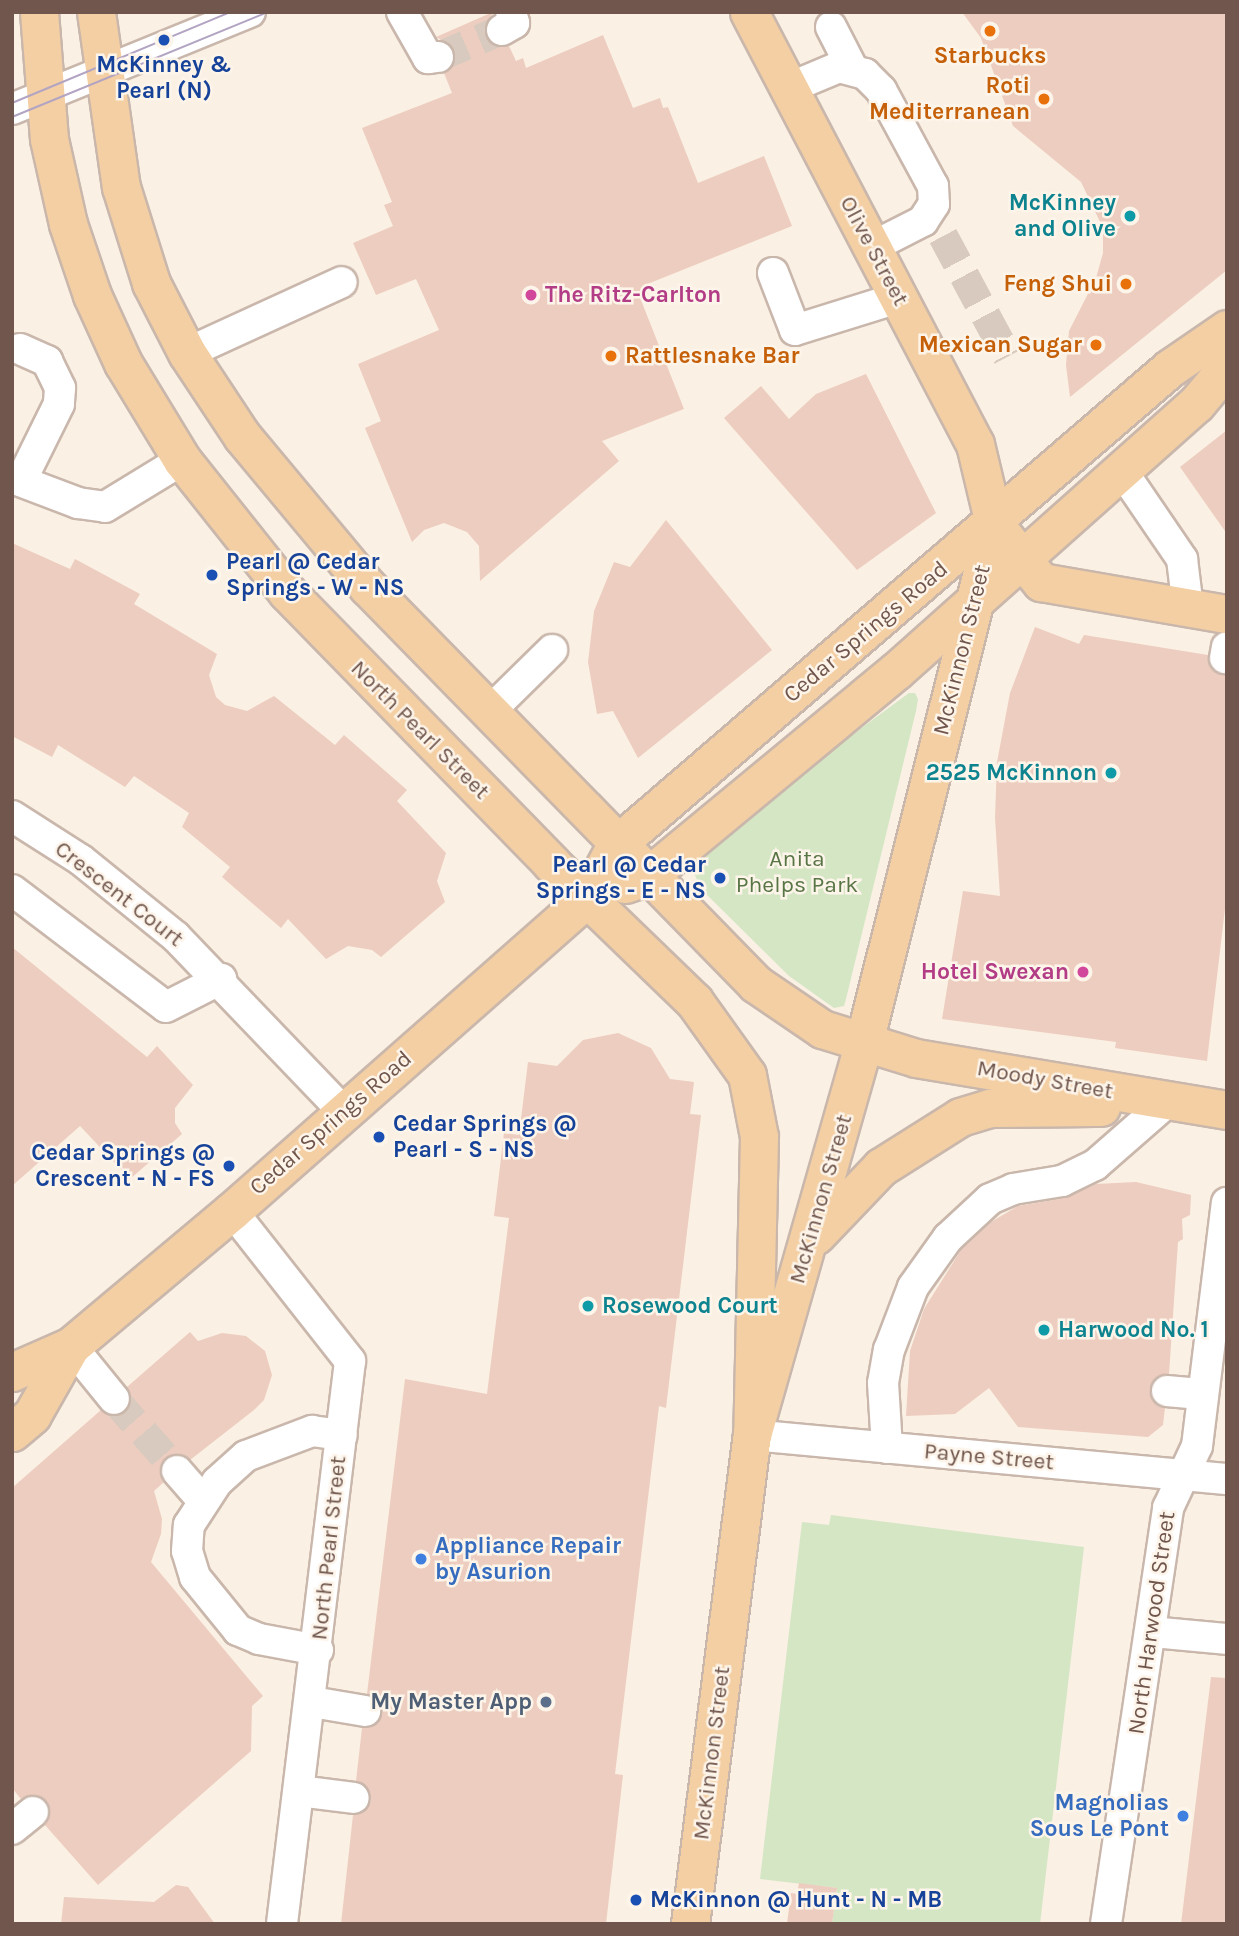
<!DOCTYPE html>
<style>
body{margin:0}
#map{position:relative;width:1239px;height:1936px;overflow:hidden;background:#faf0e4;font-family:Karla,sans-serif}
div>[style]{position:absolute}
[style*='--x']{left:calc(var(--x)*1px);top:calc(var(--y)*1px);width:calc(var(--w)*1px);rotate:calc(var(--a)*1deg)}
.green>*{inset:0;background:#d4e6c4}
.building>*{inset:0;background:#edcdbf}
.minor-tunnel>*{height:30px;margin-top:-15px;transform-origin:0;background:repeating-linear-gradient(90deg,#d8cabe 0 30px,transparent 0 45px)}
.roads{filter:drop-shadow(2px 0 #cab7ac) drop-shadow(-2px 0 #cab7ac) drop-shadow(0 2px #cab7ac) drop-shadow(0 -2px #cab7ac)}
.minor>*{height:30px;margin:-15px;padding:0 15px;transform-origin:15px;border-radius:15px;background:#fff}
.major>*{height:37px;margin:-18.5px;padding:0 18.5px;transform-origin:18.5px;border-radius:18.5px;background:#f3cfa3}
.tram>*{height:2px;margin:-1px;padding:0 1px;transform-origin:1px;border-radius:1px;background:#b2a4c2}
.dots>*{width:19px;height:19px;translate:-50% -50%;box-sizing:border-box;border:4px solid #fdf4ea;border-radius:50%}
span{translate:-50% -50%;white-space:nowrap;text-align:center;line-height:1.15;-webkit-text-stroke:5px #fdf4ea;paint-order:stroke}
.food-label{font-size:23px;color:#c56008;font-weight:700}
.right{translate:-100% -50%;text-align:right}
.left{translate:0 -50%;text-align:left}
.transit-label{font-size:23px;color:#164399;font-weight:700}
.culture-label{font-size:23px;color:#0d838f;font-weight:700}
.street-label{font-size:23px;color:#70564c}
.hotel-label{font-size:23px;color:#b23c85;font-weight:700}
.park-label{font-size:23px;color:#577545}
.shop-label{font-size:23px;color:#366cbe;font-weight:700}
.service-label{font-size:23px;color:#4e5e75;font-weight:700}
.frame{position:absolute;inset:0;border:14px solid #70564c;pointer-events:none}
</style>
<div id="map">
<div class="green">
<i style="clip-path:polygon(909px 693px,915px 693px,918px 699px,916px 711px,846px 999px,844px 1006px,834px 1008px,789px 976px,702px 890px,691px 867px,769px 796px)"></i>
<i style="clip-path:polygon(831px 1515px,1084px 1547px,1040px 1924px,832px 1923px,837px 1888px,760px 1879px,802px 1522px,829px 1525px)"></i>
</div>
<div class="building">
<i style="clip-path:polygon(493px 12px,485px 29px,487px 39px,494px 45px,509px 46px,516px 61px,523px 58px,526px 68px,603px 35px,633px 108px,660px 98px,663px 108px,668px 107px,698px 183px,764px 156px,792px 226px,645px 285px,648px 293px,639px 295px,684px 409px,602px 441px,619px 461px,480px 581px,479px 546px,467px 532px,444px 523px,424px 530px,412px 542px,365px 428px,381px 421px,358px 364px,439px 330px,416px 279px,376px 295px,353px 243px,393px 226px,384px 205px,392px 202px,362px 128px,452px 93px,444px 73px,454px 65px,455px 55px,452px 46px,436px 37px)"></i>
<i style="clip-path:polygon(962px 12px,1227px 12px,1227px 270px,1070px 397px,1066px 365px,1069px 331px,1096px 278px,1103px 253px,1103px 228px,1081px 182px,1013px 126px,981px 38px)"></i>
<i style="clip-path:polygon(866px 374px,936px 513px,857px 570px,724px 418px,761px 386px,789px 419px,816px 394px)"></i>
<i style="clip-path:polygon(1227px 430px,1227px 534px,1180px 467px)"></i>
<i style="clip-path:polygon(666px 520px,772px 650px,638px 758px,613px 711px,597px 714px,588px 662px,594px 611px,614px 562px,630px 567px)"></i>
<i style="clip-path:polygon(12px 543px,70px 569px,75px 559px,140px 594px,134px 604px,217px 654px,209px 675px,216px 697px,225px 705px,247px 711px,274px 696px,335px 745px,344px 735px,407px 790px,397px 801px,446px 853px,437px 881px,445px 902px,381px 957px,372px 950px,348px 946px,326px 959px,288px 919px,281px 928px,222px 877px,230px 867px,182px 827px,189px 813px,134px 776px,125px 787px,58px 745px,52px 757px,12px 736px)"></i>
<i style="clip-path:polygon(1035px 627px,1079px 644px,1084px 635px,1208px 655px,1213px 671px,1227px 675px,1227px 892px,1207px 1061px,1115px 1048px,1116px 1042px,942px 1019px,963px 891px,1000px 896px,995px 818px,997px 762px,1010px 693px)"></i>
<i style="clip-path:polygon(12px 947px,147px 1057px,157px 1046px,193px 1085px,175px 1108px,175px 1123px,182px 1134px,130px 1179px,80px 1126px,12px 1186px)"></i>
<i style="clip-path:polygon(618px 1033px,651px 1048px,670px 1079px,694px 1082px,690px 1114px,701px 1115px,666px 1408px,659px 1406px,615px 1774px,623px 1775px,606px 1924px,341px 1924px,353px 1815px,367px 1809px,371px 1800px,365px 1785px,356px 1781px,362px 1728px,378px 1723px,382px 1713px,377px 1698px,367px 1694px,405px 1379px,487px 1394px,509px 1218px,494px 1216px,504px 1133px,519px 1135px,528px 1062px,557px 1066px,583px 1040px)"></i>
<i style="clip-path:polygon(1136px 1182px,1191px 1195px,1190px 1215px,1182px 1219px,1183px 1239px,1178px 1242px,1169px 1374px,1159px 1376px,1150px 1389px,1152px 1399px,1165px 1408px,1163px 1425px,1148px 1437px,1018px 1427px,989px 1388px,955px 1414px,906px 1416px,910px 1351px,924px 1309px,961px 1250px,991px 1222px,1018px 1206px,1065px 1198px,1096px 1184px)"></i>
<i style="clip-path:polygon(190px 1332px,198px 1341px,222px 1333px,246px 1336px,265px 1351px,272px 1375px,264px 1400px,254px 1410px,190px 1460px,174px 1454px,161px 1465px,164px 1482px,154px 1491px,162px 1519px,161px 1534px,151px 1562px,263px 1696px,252px 1706px,251px 1751px,98px 1885px,45px 1825px,50px 1810px,46px 1801px,31px 1795px,21px 1799px,12px 1788px,12px 1488px,101px 1410px,116px 1416px,125px 1412px,131px 1397px,127px 1387px)"></i>
<i style="clip-path:polygon(1211px 1677px,1227px 1678px,1227px 1924px,1181px 1924px)"></i>
<i style="clip-path:polygon(799px 1883px,837px 1888px,832px 1924px,787px 1924px,791px 1893px,797px 1894px)"></i>
<i style="clip-path:polygon(176px 1885px,188px 1887px,215px 1924px,61px 1924px,64px 1897px,154px 1902px)"></i>
</div>
<div class="minor-tunnel">
<i style="--x:438;--y:57;--w:69;--a:-22.9"></i>
<i style="--x:943;--y:236;--w:137;--a:61.8"></i>
<i style="--x:114;--y:1399;--w:96;--a:48.8"></i>
</div>
<div class="roads">
<div class="minor">
<i style="--x:402;--y:12;--w:53;--a:60.5"></i>
<i style="--x:428;--y:58;--w:10;--a:-6"></i>
<i style="--x:831;--y:27;--w:46;--a:62.9"></i>
<i style="--x:502;--y:30;--w:14;--a:-30"></i>
<i style="--x:514;--y:23;--w:11;--a:-105"></i>
<i style="--x:789;--y:88;--w:54;--a:-22.8"></i>
<i style="--x:839;--y:67;--w:27;--a:15"></i>
<i style="--x:865;--y:74;--w:23;--a:45"></i>
<i style="--x:881;--y:90;--w:109;--a:61.6"></i>
<i style="--x:933;--y:186;--w:18;--a:87"></i>
<i style="--x:934;--y:204;--w:20;--a:123"></i>
<i style="--x:923;--y:221;--w:57;--a:153"></i>
<i style="--x:12;--y:109;--w:257;--a:-22.2"></i>
<i style="--x:773;--y:273;--w:61;--a:68.9"></i>
<i style="--x:795;--y:330;--w:108;--a:-17.3"></i>
<i style="--x:20;--y:349;--w:30;--a:24"></i>
<i style="--x:47;--y:361;--w:30;--a:64"></i>
<i style="--x:60;--y:388;--w:16;--a:94"></i>
<i style="--x:59;--y:404;--w:86;--a:116.3"></i>
<i style="--x:187;--y:353;--w:170;--a:-24.6"></i>
<i style="--x:1122;--y:471;--w:107;--a:55.7"></i>
<i style="--x:1182;--y:559;--w:49;--a:83"></i>
<i style="--x:12;--y:478;--w:71;--a:20.7"></i>
<i style="--x:78;--y:503;--w:27;--a:8"></i>
<i style="--x:105;--y:507;--w:90;--a:-31.4"></i>
<i style="--x:1225;--y:658;--w:11;--a:-80"></i>
<i style="--x:488;--y:713;--w:90;--a:-44.5"></i>
<i style="--x:12;--y:816;--w:82;--a:32.5"></i>
<i style="--x:81;--y:860;--w:122;--a:39"></i>
<i style="--x:176;--y:937;--w:243;--a:46.2"></i>
<i style="--x:12;--y:890;--w:193;--a:37.2"></i>
<i style="--x:166;--y:1007;--w:62;--a:-27"></i>
<i style="--x:232;--y:1211;--w:191;--a:51.8"></i>
<i style="--x:350;--y:1361;--w:567;--a:96.89"></i>
<i style="--x:71;--y:1346;--w:68;--a:50.9"></i>
<i style="--x:1167;--y:1391;--w:36;--a:5"></i>
<i style="--x:752;--y:1435;--w:477;--a:5.3"></i>
<i style="--x:887;--y:1448;--w:65;--a:-93.5"></i>
<i style="--x:883;--y:1383;--w:34;--a:-80"></i>
<i style="--x:889;--y:1350;--w:67;--a:-69.1"></i>
<i style="--x:913;--y:1287;--w:60;--a:-54.5"></i>
<i style="--x:948;--y:1238;--w:57;--a:-42.9"></i>
<i style="--x:990;--y:1199;--w:25;--a:-23"></i>
<i style="--x:1013;--y:1189;--w:50;--a:-9.3"></i>
<i style="--x:1062;--y:1181;--w:37;--a:-26"></i>
<i style="--x:1095;--y:1165;--w:97;--a:-41.2"></i>
<i style="--x:177;--y:1471;--w:40;--a:49"></i>
<i style="--x:1152;--y:1632;--w:75;--a:5.3"></i>
<i style="--x:318;--y:1650;--w:60;--a:-169.4"></i>
<i style="--x:259;--y:1639;--w:23;--a:-157"></i>
<i style="--x:238;--y:1630;--w:68;--a:-129.1"></i>
<i style="--x:195;--y:1577;--w:27;--a:-107"></i>
<i style="--x:187;--y:1551;--w:26;--a:-86"></i>
<i style="--x:189;--y:1525;--w:51;--a:-56.9"></i>
<i style="--x:217;--y:1482;--w:39;--a:-42"></i>
<i style="--x:246;--y:1456;--w:71;--a:-20.7"></i>
<i style="--x:312;--y:1431;--w:30;--a:8"></i>
<i style="--x:312;--y:1702;--w:54;--a:9.6"></i>
<i style="--x:299;--y:1791;--w:55;--a:7.3"></i>
<i style="--x:12;--y:1829;--w:27;--a:-39"></i>
<i style="--x:1106;--y:1924;--w:421;--a:-81.5"></i>
<i style="--x:1168;--y:1508;--w:68;--a:-64.9"></i>
<i style="--x:1197;--y:1446;--w:245;--a:-83"></i>
</div>
<div class="major">
<i style="--x:39;--y:12;--w:127;--a:85.5"></i>
<i style="--x:49;--y:139;--w:87;--a:77.4"></i>
<i style="--x:68;--y:224;--w:75;--a:71.3"></i>
<i style="--x:92;--y:295;--w:75;--a:65.5"></i>
<i style="--x:123;--y:363;--w:114;--a:58.7"></i>
<i style="--x:182;--y:460;--w:169;--a:51.5"></i>
<i style="--x:287;--y:592;--w:378;--a:45.7"></i>
<i style="--x:551;--y:863;--w:199;--a:44"></i>
<i style="--x:694;--y:1001;--w:91;--a:54.4"></i>
<i style="--x:747;--y:1075;--w:63;--a:79"></i>
<i style="--x:759;--y:1137;--w:298;--a:91.3"></i>
<i style="--x:96;--y:12;--w:177;--a:81.9"></i>
<i style="--x:121;--y:187;--w:101;--a:72.6"></i>
<i style="--x:151;--y:283;--w:79;--a:62.8"></i>
<i style="--x:187;--y:353;--w:100;--a:56.5"></i>
<i style="--x:242;--y:436;--w:197;--a:50.2"></i>
<i style="--x:368;--y:587;--w:555;--a:45.66"></i>
<i style="--x:756;--y:984;--w:80;--a:34.3"></i>
<i style="--x:822;--y:1029;--w:98;--a:17.1"></i>
<i style="--x:916;--y:1058;--w:315;--a:9.5"></i>
<i style="--x:749;--y:12;--w:488;--a:62.4"></i>
<i style="--x:975;--y:444;--w:82;--a:76.6"></i>
<i style="--x:994;--y:524;--w:75;--a:51"></i>
<i style="--x:1041;--y:582;--w:189;--a:9.8"></i>
<i style="--x:625;--y:884;--w:24;--a:-19"></i>
<i style="--x:648;--y:876;--w:322;--a:-39.6"></i>
<i style="--x:896;--y:671;--w:402;--a:-41.7"></i>
<i style="--x:1196;--y:404;--w:48;--a:-50"></i>
<i style="--x:816;--y:1235;--w:94;--a:-46.3"></i>
<i style="--x:881;--y:1167;--w:93;--a:-32.3"></i>
<i style="--x:960;--y:1117;--w:31;--a:-17"></i>
<i style="--x:990;--y:1108;--w:111;--a:-0.5"></i>
<i style="--x:12;--y:1372;--w:64;--a:-23.8"></i>
<i style="--x:71;--y:1346;--w:210;--a:-40"></i>
<i style="--x:232;--y:1211;--w:475;--a:-41.4"></i>
<i style="--x:588;--y:897;--w:59;--a:-61.7"></i>
<i style="--x:616;--y:845;--w:731;--a:-40.73"></i>
<i style="--x:1170;--y:368;--w:69;--a:-34.4"></i>
<i style="--x:12;--y:1432;--w:26;--a:-40"></i>
<i style="--x:32;--y:1415;--w:79;--a:-60.5"></i>
<i style="--x:690;--y:1924;--w:493;--a:-82.8"></i>
<i style="--x:752;--y:1435;--w:409;--a:-74.1"></i>
<i style="--x:864;--y:1042;--w:534;--a:-75.91"></i>
</div>
</div>
<div class="tram">
<i style="--x:12;--y:103;--w:237;--a:-22.6"></i>
<i style="--x:12;--y:117;--w:277;--a:-22.3"></i>
</div>
<div class="dots">
<i style="left:990px;top:31px;background:#e8710a"></i>
<i style="left:164px;top:40px;background:#1a4fb4"></i>
<i style="left:1044px;top:99px;background:#e8710a"></i>
<i style="left:1130px;top:216px;background:#0f9aa8"></i>
<i style="left:1126px;top:284px;background:#e8710a"></i>
<i style="left:531px;top:295px;background:#d1479c"></i>
<i style="left:1096px;top:345px;background:#e8710a"></i>
<i style="left:611px;top:356px;background:#e8710a"></i>
<i style="left:212px;top:575px;background:#1a4fb4"></i>
<i style="left:1111px;top:773px;background:#0f9aa8"></i>
<i style="left:720px;top:878px;background:#1a4fb4"></i>
<i style="left:1083px;top:972px;background:#d1479c"></i>
<i style="left:379px;top:1137px;background:#1a4fb4"></i>
<i style="left:229px;top:1166px;background:#1a4fb4"></i>
<i style="left:588px;top:1306px;background:#0f9aa8"></i>
<i style="left:1044px;top:1330px;background:#0f9aa8"></i>
<i style="left:421px;top:1559px;background:#3f7fe0"></i>
<i style="left:546px;top:1702px;background:#5c6f8a"></i>
<i style="left:1183px;top:1816px;background:#3f7fe0"></i>
<i style="left:636px;top:1900px;background:#1a4fb4"></i>
</div>
<div class="food-label">
<span style="left:990px;top:56px">Starbucks</span>
<span class="right" style="left:1030px;top:99px">Roti<br>Mediterranean</span>
<span class="right" style="left:1112px;top:284px">Feng Shui</span>
<span class="right" style="left:1082px;top:345px">Mexican Sugar</span>
<span class="left" style="left:625px;top:356px">Rattlesnake Bar</span>
</div>
<div class="transit-label">
<span style="left:164px;top:78px">McKinney &amp;<br>Pearl (N)</span>
<span class="left" style="left:226px;top:575px">Pearl @ Cedar<br>Springs - W - NS</span>
<span class="right" style="left:706px;top:878px">Pearl @ Cedar<br>Springs - E - NS</span>
<span class="left" style="left:393px;top:1137px">Cedar Springs @<br>Pearl - S - NS</span>
<span class="right" style="left:215px;top:1166px">Cedar Springs @<br>Crescent - N - FS</span>
<span class="left" style="left:650px;top:1900px">McKinnon @ Hunt - N - MB</span>
</div>
<div class="culture-label">
<span class="right" style="left:1116px;top:216px">McKinney<br>and Olive</span>
<span class="right" style="left:1097px;top:773px">2525 McKinnon</span>
<span class="left" style="left:602px;top:1306px">Rosewood Court</span>
<span class="left" style="left:1058px;top:1330px">Harwood No. 1</span>
</div>
<div class="street-label">
<span style="left:874px;top:251px;rotate:62deg">Olive Street</span>
<span style="left:866px;top:632px;rotate:-40deg">Cedar Springs Road</span>
<span style="left:962px;top:650px;rotate:-76deg">McKinnon Street</span>
<span style="left:420px;top:730px;rotate:45deg">North Pearl Street</span>
<span style="left:119px;top:894px;rotate:38deg">Crescent Court</span>
<span style="left:1045px;top:1080px;rotate:10deg">Moody Street</span>
<span style="left:331px;top:1123px;rotate:-41deg">Cedar Springs Road</span>
<span style="left:821px;top:1199px;rotate:-74deg">McKinnon Street</span>
<span style="left:989px;top:1457px;rotate:5deg">Payne Street</span>
<span style="left:329px;top:1548px;rotate:-84deg">North Pearl Street</span>
<span style="left:1152px;top:1623px;rotate:-82deg">North Harwood Street</span>
<span style="left:712px;top:1753px;rotate:-83deg">McKinnon Street</span>
</div>
<div class="hotel-label">
<span class="left" style="left:545px;top:295px">The Ritz-Carlton</span>
<span class="right" style="left:1069px;top:972px">Hotel Swexan</span>
</div>
<div class="park-label">
<span style="left:797px;top:872px">Anita<br>Phelps Park</span>
</div>
<div class="shop-label">
<span class="left" style="left:435px;top:1559px">Appliance Repair<br>by Asurion</span>
<span class="right" style="left:1169px;top:1816px">Magnolias<br>Sous Le Pont</span>
</div>
<div class="service-label">
<span class="right" style="left:532px;top:1702px">My Master App</span>
</div>
<div class="frame"></div>
</div>
